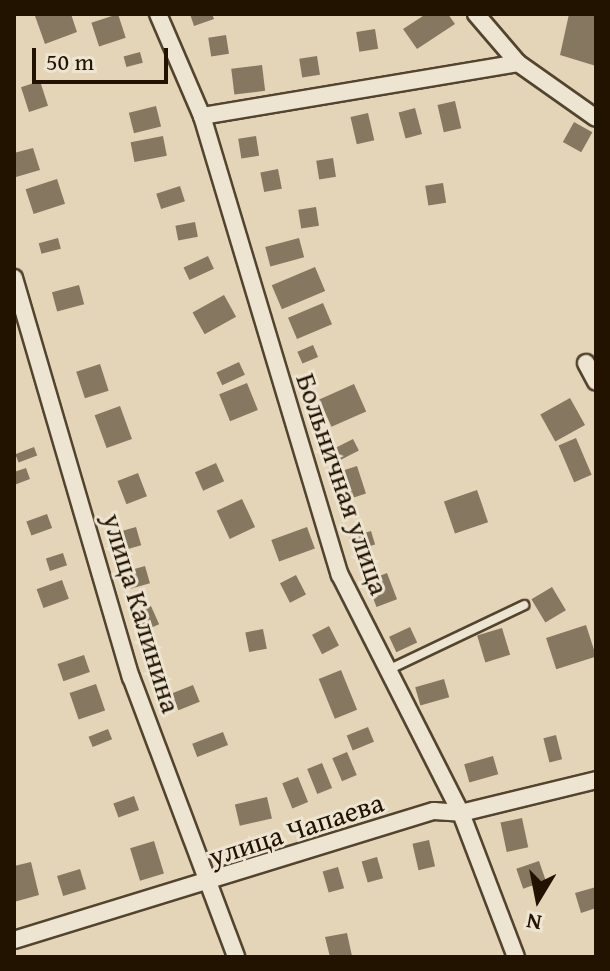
<!DOCTYPE html>
<meta charset="utf-8">
<style>
body{margin:0}
#map{position:relative;width:610px;height:971px;overflow:hidden;background:#e4d5b8;font-family:"Gentium Book Plus",serif}
div>[style]{position:absolute}
[style*='--x']{left:calc(var(--x)*1px);top:calc(var(--y)*1px);width:calc(var(--w)*1px);rotate:calc(var(--a)*1deg)}
.building>*{inset:0;background:#867860;transform-origin:0 0}
.roads{filter:drop-shadow(2px 0 #52442e) drop-shadow(-2px 0 #52442e) drop-shadow(0 2px #52442e) drop-shadow(0 -2px #52442e)}
.service>*{height:8px;margin:-4px;padding:0 4px;transform-origin:4px;border-radius:4px;background:#ede4d1}
.minor>*{height:16px;margin:-8px;padding:0 8px;transform-origin:8px;border-radius:8px;background:#ede4d1}
span{translate:-50% -50%;white-space:nowrap;text-align:center;line-height:1.15;-webkit-text-stroke:6px #ede4d1;paint-order:stroke}
.street-label{font-size:28px;color:#211300}
.frame{position:absolute;inset:0;border:16px solid #211300;pointer-events:none}
.north{position:absolute;left:498px;top:859px;width:80px;height:80px;-webkit-text-stroke:6px #ede4d1;paint-order:stroke;rotate:190deg;font-size:22px;font-weight:700;line-height:32px;text-align:center;color:#211300}
.north::after{content:'';display:block;margin:auto;width:28px;height:36px;background:#211300;clip-path:polygon(50% 0,100% 100%,50% 72%,0 100%)}
.scale{position:absolute;left:32px;top:48px;width:136px;height:36px;box-sizing:border-box;border:4px solid #211300;border-top:0;padding-left:10px;font-size:24px;line-height:28px;white-space:nowrap;color:#211300;-webkit-text-stroke:6px #ede4d1;paint-order:stroke}
</style>
<div id="map">
<div class="building">
<i style="clip-path:polygon(71px 14px,77px 32px,45px 44px,35px 16px)"></i>
<i style="left:118px;top:14px;width:25px;height:28px;rotate:72deg"></i>
<i style="clip-path:polygon(190px 14px,212px 14px,214px 19px,194px 26px)"></i>
<i style="clip-path:polygon(426px 14px,448px 14px,455px 24px,417px 49px,403px 29px)"></i>
<i style="clip-path:polygon(569px 14px,596px 14px,596px 66px,560px 55px)"></i>
<i style="left:375px;top:29px;width:20px;height:19px;rotate:81deg"></i>
<i style="left:226px;top:35px;width:19px;height:18px;rotate:81deg"></i>
<i style="left:140px;top:52px;width:11px;height:17px;rotate:75deg"></i>
<i style="left:317px;top:56px;width:19px;height:18px;rotate:81deg"></i>
<i style="left:262px;top:65px;width:26px;height:31px;rotate:83deg"></i>
<i style="left:40px;top:81px;width:26px;height:20px;rotate:72deg"></i>
<i style="left:455px;top:101px;width:28px;height:18px;rotate:77deg"></i>
<i style="left:156px;top:106px;width:21px;height:28px;rotate:76deg"></i>
<i style="left:415px;top:108px;width:27px;height:17px;rotate:75deg"></i>
<i style="left:368px;top:113px;width:28px;height:18px;rotate:77deg"></i>
<i style="left:574px;top:122px;width:21px;height:23px;rotate:29deg"></i>
<i style="left:163px;top:136px;width:20px;height:33px;rotate:79deg"></i>
<i style="left:256px;top:136px;width:20px;height:18px;rotate:81deg"></i>
<i style="clip-path:polygon(33px 148px,40px 170px,16px 177px,14px 153px)"></i>
<i style="left:333px;top:158px;width:19px;height:17px;rotate:81deg"></i>
<i style="left:278px;top:169px;width:20px;height:18px;rotate:79deg"></i>
<i style="left:57px;top:179px;width:26px;height:33px;rotate:72deg"></i>
<i style="left:443px;top:183px;width:20px;height:18px;rotate:81deg"></i>
<i style="left:180px;top:186px;width:16px;height:25px;rotate:72deg"></i>
<i style="left:316px;top:207px;width:19px;height:18px;rotate:81deg"></i>
<i style="left:195px;top:222px;width:15px;height:20px;rotate:79deg"></i>
<i style="left:58px;top:238px;width:11px;height:20px;rotate:75deg"></i>
<i style="left:299px;top:238px;width:20px;height:35px;rotate:75deg"></i>
<i style="left:208px;top:256px;width:14px;height:27px;rotate:65deg"></i>
<i style="left:315px;top:267px;width:26px;height:47px;rotate:67deg"></i>
<i style="left:79px;top:285px;width:20px;height:28px;rotate:75deg"></i>
<i style="left:224px;top:295px;width:25px;height:36px;rotate:61deg"></i>
<i style="left:323px;top:303px;width:23px;height:38px;rotate:67deg"></i>
<i style="left:313px;top:345px;width:13px;height:17px;rotate:67deg"></i>
<i style="left:239px;top:362px;width:14px;height:25px;rotate:65deg"></i>
<i style="left:100px;top:364px;width:28px;height:25px;rotate:72deg"></i>
<i style="left:247px;top:383px;width:29px;height:30px;rotate:68deg"></i>
<i style="left:354px;top:384px;width:30px;height:38px;rotate:66deg"></i>
<i style="left:570px;top:398px;width:31px;height:34px;rotate:61deg"></i>
<i style="left:120px;top:406px;width:35px;height:27px;rotate:70deg"></i>
<i style="left:576px;top:438px;width:40px;height:19px;rotate:67deg"></i>
<i style="left:353px;top:439px;width:13px;height:30px;rotate:63deg"></i>
<i style="left:34px;top:447px;width:9px;height:20px;rotate:69deg"></i>
<i style="left:216px;top:463px;width:20px;height:23px;rotate:66deg"></i>
<i style="left:357px;top:466px;width:29px;height:27px;rotate:72deg"></i>
<i style="clip-path:polygon(26px 468px,30px 479px,14px 485px,14px 472px)"></i>
<i style="left:138px;top:473px;width:25px;height:22px;rotate:69deg"></i>
<i style="left:477px;top:490px;width:34px;height:35px;rotate:71deg"></i>
<i style="left:242px;top:499px;width:31px;height:28px;rotate:65deg"></i>
<i style="left:47px;top:514px;width:15px;height:22px;rotate:70deg"></i>
<i style="left:136px;top:527px;width:19px;height:23px;rotate:74deg"></i>
<i style="left:307px;top:527px;width:23px;height:38px;rotate:70deg"></i>
<i style="left:371px;top:531px;width:14px;height:23px;rotate:73deg"></i>
<i style="left:63px;top:553px;width:13px;height:18px;rotate:72deg"></i>
<i style="left:145px;top:566px;width:18px;height:22px;rotate:74deg"></i>
<i style="left:387px;top:573px;width:28px;height:22px;rotate:69deg"></i>
<i style="left:296px;top:575px;width:22px;height:18px;rotate:63deg"></i>
<i style="left:62px;top:580px;width:20px;height:27px;rotate:70deg"></i>
<i style="left:552px;top:587px;width:27px;height:24px;rotate:59deg"></i>
<i style="left:151px;top:606px;width:20px;height:21px;rotate:66deg"></i>
<i style="left:586px;top:625px;width:33px;height:42px;rotate:72deg"></i>
<i style="left:329px;top:626px;width:22px;height:19px;rotate:63deg"></i>
<i style="left:410px;top:627px;width:17px;height:23px;rotate:65deg"></i>
<i style="left:502px;top:628px;width:28px;height:26px;rotate:73deg"></i>
<i style="left:263px;top:629px;width:20px;height:18px;rotate:79deg"></i>
<i style="left:84px;top:655px;width:18px;height:28px;rotate:71deg"></i>
<i style="left:341px;top:670px;width:43px;height:24px;rotate:68deg"></i>
<i style="left:444px;top:679px;width:19px;height:30px;rotate:74deg"></i>
<i style="left:96px;top:684px;width:28px;height:28px;rotate:71deg"></i>
<i style="left:193px;top:685px;width:18px;height:23px;rotate:68deg"></i>
<i style="left:368px;top:727px;width:16px;height:23px;rotate:68deg"></i>
<i style="left:108px;top:729px;width:11px;height:21px;rotate:68deg"></i>
<i style="left:223px;top:732px;width:14px;height:33px;rotate:69deg"></i>
<i style="left:556px;top:735px;width:25px;height:13px;rotate:76deg"></i>
<i style="left:347px;top:752px;width:25px;height:16px;rotate:67deg"></i>
<i style="left:493px;top:756px;width:19px;height:30px;rotate:74deg"></i>
<i style="left:322px;top:763px;width:27px;height:16px;rotate:68deg"></i>
<i style="left:298px;top:777px;width:27px;height:17px;rotate:68deg"></i>
<i style="left:134px;top:796px;width:15px;height:22px;rotate:70deg"></i>
<i style="left:267px;top:797px;width:22px;height:33px;rotate:77deg"></i>
<i style="left:522px;top:818px;width:30px;height:22px;rotate:78deg"></i>
<i style="left:429px;top:840px;width:27px;height:17px;rotate:77deg"></i>
<i style="left:154px;top:841px;width:34px;height:25px;rotate:73deg"></i>
<i style="left:377px;top:857px;width:22px;height:16px;rotate:74deg"></i>
<i style="left:539px;top:861px;width:21px;height:24px;rotate:71deg"></i>
<i style="clip-path:polygon(31px 862px,39px 895px,14px 902px,14px 866px)"></i>
<i style="left:338px;top:867px;width:22px;height:16px;rotate:74deg"></i>
<i style="left:80px;top:869px;width:21px;height:24px;rotate:73deg"></i>
<i style="clip-path:polygon(596px 887px,596px 908px,581px 913px,575px 893px)"></i>
<i style="clip-path:polygon(347px 933px,352px 956px,330px 957px,325px 937px)"></i>
</div>
<div class="roads">
<div class="service">
<i style="--x:388;--y:670;--w:151;--a:-25.5"></i>
</div>
<div class="minor">
<i style="--x:158;--y:14;--w:111;--a:66.7"></i>
<i style="--x:202;--y:116;--w:479;--a:73.3"></i>
<i style="--x:340;--y:575;--w:267;--a:63.1"></i>
<i style="--x:461;--y:813;--w:154;--a:69.1"></i>
<i style="--x:476;--y:14;--w:65;--a:49.4"></i>
<i style="--x:518;--y:63;--w:95;--a:35.2"></i>
<i style="--x:202;--y:116;--w:320;--a:-9.5"></i>
<i style="--x:14;--y:278;--w:416;--a:73.7"></i>
<i style="--x:131;--y:677;--w:299;--a:69.4"></i>
<i style="--x:586;--y:363;--w:21;--a:62"></i>
<i style="--x:14;--y:940;--w:439;--a:-17.1"></i>
<i style="--x:434;--y:811;--w:27;--a:4"></i>
<i style="--x:461;--y:813;--w:139;--a:-13.7"></i>
</div>
</div>
<div class="street-label">
<span style="left:343px;top:484px;rotate:71deg">Больничная улица</span>
<span style="left:142px;top:613px;rotate:73deg">улица Калинина</span>
<span style="left:296px;top:829px;rotate:-18deg">улица Чапаева</span>
</div>
<div class="frame"></div>
<div class="north">N</div>
<div class="scale">50 m</div>
</div>
